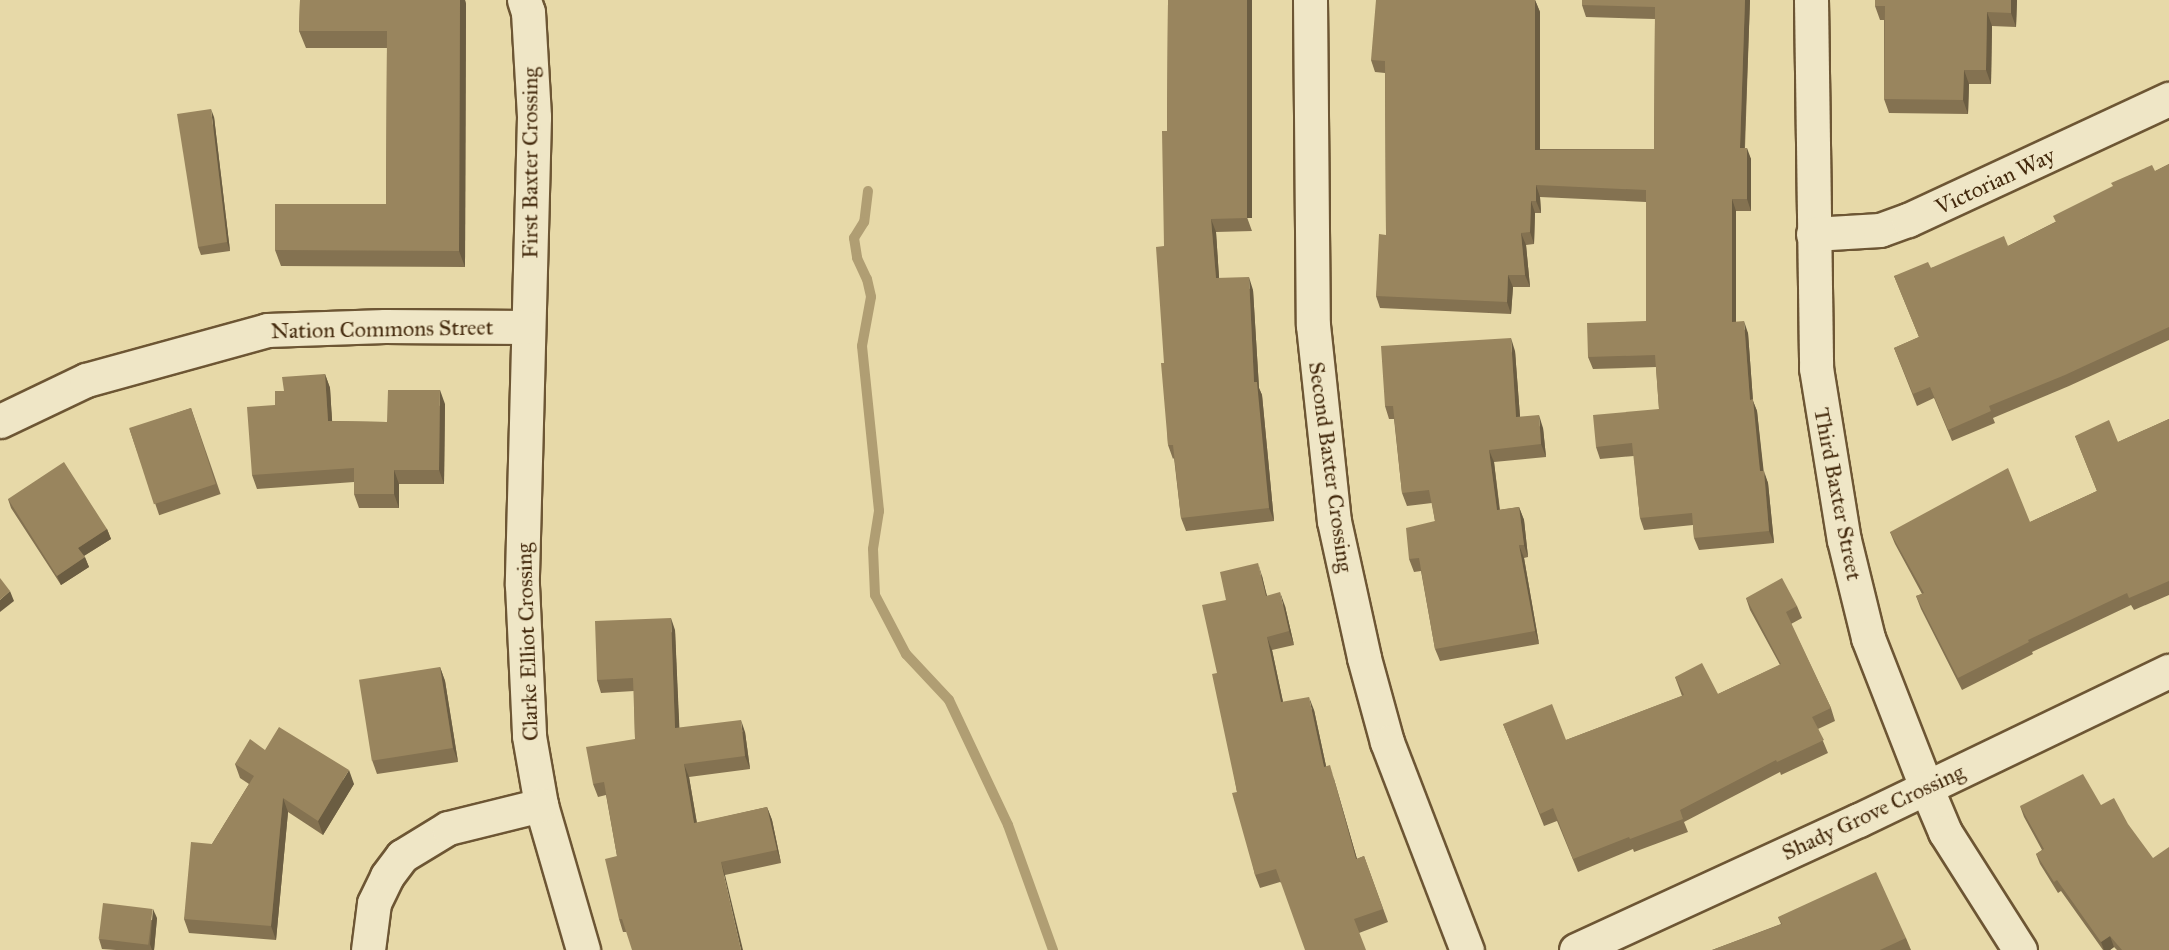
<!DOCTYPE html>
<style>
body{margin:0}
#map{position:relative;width:2169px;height:950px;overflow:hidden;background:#e7d9a8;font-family:"IM FELL Great Primer",serif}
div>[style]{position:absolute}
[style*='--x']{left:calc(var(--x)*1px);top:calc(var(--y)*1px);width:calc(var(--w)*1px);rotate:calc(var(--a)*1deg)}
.stream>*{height:10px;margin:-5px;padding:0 5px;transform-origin:5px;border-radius:5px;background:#b09e73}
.roads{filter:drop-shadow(2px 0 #6d5634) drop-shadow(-2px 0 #6d5634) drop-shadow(0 2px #6d5634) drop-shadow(0 -2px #6d5634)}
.minor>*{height:33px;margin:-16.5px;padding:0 16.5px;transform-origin:16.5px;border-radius:16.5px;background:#efe6c6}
.wall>*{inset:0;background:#847251;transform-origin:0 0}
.shaded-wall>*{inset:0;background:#6b5d42;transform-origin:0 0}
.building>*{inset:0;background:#99855e;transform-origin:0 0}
span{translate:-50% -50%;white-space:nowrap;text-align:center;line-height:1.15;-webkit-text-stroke:4.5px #efe6c6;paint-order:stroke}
.street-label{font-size:22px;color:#442a0d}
</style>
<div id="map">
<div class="stream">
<i style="--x:868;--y:191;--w:31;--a:97"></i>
<i style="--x:864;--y:222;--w:19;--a:122"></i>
<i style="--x:854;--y:238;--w:20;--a:81"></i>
<i style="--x:857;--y:258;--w:23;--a:65"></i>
<i style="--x:867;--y:279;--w:18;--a:77"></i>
<i style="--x:871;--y:297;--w:50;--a:100.4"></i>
<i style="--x:862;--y:346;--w:166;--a:84.1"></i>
<i style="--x:879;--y:511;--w:38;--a:99"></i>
<i style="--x:873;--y:549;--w:46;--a:87.5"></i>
<i style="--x:875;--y:595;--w:67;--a:62.3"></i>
<i style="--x:906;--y:654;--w:63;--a:46.9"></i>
<i style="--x:949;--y:700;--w:138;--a:64.7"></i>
<i style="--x:1008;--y:825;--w:133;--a:70.2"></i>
</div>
<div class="roads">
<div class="minor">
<i style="--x:524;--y:0;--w:13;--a:72"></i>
<i style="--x:528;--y:12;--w:105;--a:86.7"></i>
<i style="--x:534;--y:117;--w:468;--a:91.5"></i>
<i style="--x:522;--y:585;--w:151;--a:87.3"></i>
<i style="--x:529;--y:736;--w:70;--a:80.1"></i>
<i style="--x:541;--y:805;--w:151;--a:73.8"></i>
<i style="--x:1310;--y:0;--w:325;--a:89.5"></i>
<i style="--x:1313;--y:325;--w:197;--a:83.9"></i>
<i style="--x:1334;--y:521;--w:140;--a:77.6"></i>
<i style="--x:1364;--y:658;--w:87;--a:74.7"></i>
<i style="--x:1387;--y:742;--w:223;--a:69"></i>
<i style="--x:1811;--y:0;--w:368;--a:89.2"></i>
<i style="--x:1816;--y:368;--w:174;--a:80.8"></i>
<i style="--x:1844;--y:540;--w:101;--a:76.2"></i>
<i style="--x:1868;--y:638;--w:160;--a:68.7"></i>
<i style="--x:1926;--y:787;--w:49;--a:67.1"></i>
<i style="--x:1945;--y:832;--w:140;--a:57.6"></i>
<i style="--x:1813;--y:234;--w:67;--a:-3.4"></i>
<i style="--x:1880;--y:230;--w:30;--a:-20"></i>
<i style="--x:1908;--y:220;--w:288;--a:-24.9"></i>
<i style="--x:0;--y:421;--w:95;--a:-25.5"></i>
<i style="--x:86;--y:380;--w:188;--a:-15.4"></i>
<i style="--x:267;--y:330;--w:118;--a:-1.9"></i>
<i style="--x:385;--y:326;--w:142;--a:0.4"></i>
<i style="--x:368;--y:950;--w:47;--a:-82.7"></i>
<i style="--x:374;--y:903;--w:30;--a:-64"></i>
<i style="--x:387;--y:876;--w:25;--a:-53"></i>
<i style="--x:402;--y:856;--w:54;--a:-31.3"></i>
<i style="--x:448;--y:828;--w:96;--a:-13.9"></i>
<i style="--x:1576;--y:950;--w:311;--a:-24.7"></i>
<i style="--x:1859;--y:820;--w:344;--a:-25.7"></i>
</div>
</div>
<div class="wall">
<i style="clip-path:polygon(300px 0,465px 0,466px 4px,465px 267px,281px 266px,275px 250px,386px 204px,387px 48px,306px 48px,299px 31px)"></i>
<i style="clip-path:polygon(1168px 0,1252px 231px,1216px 232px,1219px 278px,1253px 290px,1259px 388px,1262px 395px,1274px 521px,1186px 531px,1181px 518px,1174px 458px,1173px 459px,1168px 445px,1164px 363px,1164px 246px,1167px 131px)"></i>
<i style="clip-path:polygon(1487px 0,1535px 0,1540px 12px,1540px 149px,1654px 149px,1655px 19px,1586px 17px,1582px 5px,1582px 0,1750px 0,1745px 148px,1751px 159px,1751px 211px,1736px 211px,1736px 322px,1748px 333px,1753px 401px,1757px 411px,1763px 471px,1768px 483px,1774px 543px,1699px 550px,1694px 538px,1693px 525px,1644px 530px,1640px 518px,1634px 456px,1600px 459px,1596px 447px,1659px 409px,1656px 367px,1593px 369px,1588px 357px,1646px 321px,1646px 202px,1540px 197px,1541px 213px,1535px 213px,1534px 244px,1526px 245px,1530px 287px,1513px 287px,1511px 314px,1380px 308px,1376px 296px,1386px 235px,1385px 73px,1375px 72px,1371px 60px)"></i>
<i style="clip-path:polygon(2017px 0,2016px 27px,1992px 26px,1991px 84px,1969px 84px,1968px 114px,1889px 113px,1884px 99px,1884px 20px,1880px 20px,1875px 6px)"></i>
<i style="clip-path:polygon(214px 117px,230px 251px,201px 255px,198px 247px)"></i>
<i style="clip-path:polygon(2169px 164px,2169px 340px,2069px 386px,1993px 418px,1995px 423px,1952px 441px,1934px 398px,1917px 406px,1894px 348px,1919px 337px,1894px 276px,1931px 268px,2008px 246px)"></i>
<i style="clip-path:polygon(1515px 351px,1520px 417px,1543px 428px,1546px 457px,1494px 462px,1500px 510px,1519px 507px,1524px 520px,1528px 557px,1524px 558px,1539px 644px,1440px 661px,1435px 649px,1421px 571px,1414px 572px,1409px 559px,1435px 521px,1432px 503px,1407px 506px,1402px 493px,1394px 419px,1389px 419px,1385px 406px)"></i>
<i style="clip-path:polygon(325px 374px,330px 388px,332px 421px,387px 422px,445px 404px,444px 484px,399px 484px,399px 508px,359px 508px,354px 494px,354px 482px,257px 489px,252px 475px,275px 405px,284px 391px)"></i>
<i style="left:191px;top:408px;width:91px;height:65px;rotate:71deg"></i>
<i style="clip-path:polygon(2169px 419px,2169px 595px,2134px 610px,2131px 605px,2032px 652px,2033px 654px,1962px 690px,1921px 609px,1916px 596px,1922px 594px,1895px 544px,1890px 532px,2030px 522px,2097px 491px,2075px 436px,2118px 442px)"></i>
<i style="clip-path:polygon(8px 499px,107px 529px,111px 539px,84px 556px,89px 567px,61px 585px,11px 508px)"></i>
<i style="clip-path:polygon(1262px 576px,1267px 596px,1285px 606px,1294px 645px,1272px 650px,1283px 702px,1314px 710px,1326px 766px,1334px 779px,1357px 859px,1364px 856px,1388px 922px,1359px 933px,1280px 882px,1260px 888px,1255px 875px,1237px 792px,1217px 673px,1226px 600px)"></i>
<i style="clip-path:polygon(1746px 598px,1797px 606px,1802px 618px,1791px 624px,1831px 708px,1835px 721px,1818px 729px,1828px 753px,1781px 775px,1780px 772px,1684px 822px,1688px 832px,1634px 852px,1633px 849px,1578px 872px,1557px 821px,1544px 826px,1503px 724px,1566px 740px,1682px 696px,1675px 677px,1718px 694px,1780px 665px,1750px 610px)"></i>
<i style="clip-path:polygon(675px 630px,679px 728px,745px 732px,750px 769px,689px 777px,697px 823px,767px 807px,772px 820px,781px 863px,725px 875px,626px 932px,623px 932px,619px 919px,617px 856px,606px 795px,598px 797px,593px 784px,635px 739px,634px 691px,601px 693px,597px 680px)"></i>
<i style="clip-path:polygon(440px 667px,445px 681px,458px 762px,377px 774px,372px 760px)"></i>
<i style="clip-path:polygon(265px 750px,354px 784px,323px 835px,288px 812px,276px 940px,189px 933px,184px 919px,212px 844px,249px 784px,240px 778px,235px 764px)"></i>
<i style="clip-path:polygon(2020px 806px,2169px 950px,2117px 950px,2114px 947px,2110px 950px,2103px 950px,2061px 891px,2058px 893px,2040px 864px,2036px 854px,2042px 850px,2024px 817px)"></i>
<i style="clip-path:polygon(1778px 917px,1906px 938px,1911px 950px,1712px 950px,1781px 924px)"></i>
<i style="clip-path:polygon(157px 918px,154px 950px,116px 950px,102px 949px,99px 939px)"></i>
</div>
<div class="shaded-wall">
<i style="clip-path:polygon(460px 0,465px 0,466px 4px,465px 267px,459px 251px)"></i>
<i style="left:1247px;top:0;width:5px;height:218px"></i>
<i style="clip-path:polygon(1535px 0,1540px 12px,1540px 161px,1535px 150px)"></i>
<i style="clip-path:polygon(1745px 0,1750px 0,1744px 159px,1740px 148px)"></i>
<i style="clip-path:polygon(2011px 0,2017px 0,2016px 27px,2011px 13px)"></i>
<i style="clip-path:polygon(1987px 12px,1992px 26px,1991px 84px,1986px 70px)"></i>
<i style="clip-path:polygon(1964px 70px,1969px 84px,1968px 114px,1963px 100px)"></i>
<i style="clip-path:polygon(211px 109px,214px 117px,230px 251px,227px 242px)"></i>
<i style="clip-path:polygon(1747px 148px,1751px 159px,1751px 211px,1747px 199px)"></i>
<i style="clip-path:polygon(1536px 185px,1540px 197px,1541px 213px,1536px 201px)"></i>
<i style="clip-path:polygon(1732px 199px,1736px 211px,1736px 334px,1732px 322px)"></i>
<i style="clip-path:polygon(1531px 201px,1535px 213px,1534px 244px,1530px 232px)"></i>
<i style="clip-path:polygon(1211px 219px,1216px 232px,1220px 292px,1216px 278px)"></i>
<i style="clip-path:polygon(1521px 233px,1526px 245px,1530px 287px,1525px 275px)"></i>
<i style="clip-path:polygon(1508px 275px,1513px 287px,1511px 314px,1507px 302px)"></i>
<i style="clip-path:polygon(1249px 277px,1253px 290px,1259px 388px,1262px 395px,1274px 521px,1269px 508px,1254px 382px)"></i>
<i style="clip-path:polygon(1744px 321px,1748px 333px,1753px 401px,1757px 411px,1765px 483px,1760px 471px,1750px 400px)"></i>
<i style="clip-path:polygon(1511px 338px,1515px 351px,1521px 430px,1516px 417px)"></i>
<i style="clip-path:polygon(325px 374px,330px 388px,333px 435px,328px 421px)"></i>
<i style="clip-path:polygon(440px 390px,445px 404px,444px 484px,439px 470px)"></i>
<i style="clip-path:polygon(1539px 415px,1543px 428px,1546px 457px,1541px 444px)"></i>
<i style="clip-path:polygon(1489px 450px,1494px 462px,1501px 523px,1497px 510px)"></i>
<i style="clip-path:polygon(394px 470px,399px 484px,399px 508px,394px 494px)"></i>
<i style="clip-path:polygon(1764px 471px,1768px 483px,1774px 543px,1769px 531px)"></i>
<i style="clip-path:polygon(1519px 507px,1524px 520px,1528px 557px,1524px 545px)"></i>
<i style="clip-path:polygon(107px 529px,111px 539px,82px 557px,78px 548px)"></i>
<i style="clip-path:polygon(1519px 545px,1524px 558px,1539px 644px,1535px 631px)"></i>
<i style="clip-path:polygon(85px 557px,89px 567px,61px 585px,57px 576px)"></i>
<i style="clip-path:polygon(1258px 563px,1262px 576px,1270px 609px,1266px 596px)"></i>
<i style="clip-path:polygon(10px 591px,14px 601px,0 612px,0 600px)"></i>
<i style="clip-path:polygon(1280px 592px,1285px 606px,1294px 645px,1289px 631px)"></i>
<i style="clip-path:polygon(671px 618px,675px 630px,680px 741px,675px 728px)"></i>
<i style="clip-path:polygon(1267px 637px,1272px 650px,1286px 716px,1281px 702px)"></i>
<i style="clip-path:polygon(440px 667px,445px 681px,458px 762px,453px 748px)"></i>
<i style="clip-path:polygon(1309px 697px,1314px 710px,1329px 780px,1324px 767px)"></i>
<i style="clip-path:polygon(741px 720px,745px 732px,750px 769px,745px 756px)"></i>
<i style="clip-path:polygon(684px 764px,689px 777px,699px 836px,694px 823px)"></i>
<i style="clip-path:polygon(1330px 765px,1334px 779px,1361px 873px,1356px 859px)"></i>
<i style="clip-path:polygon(349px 770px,354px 784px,323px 835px,318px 821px)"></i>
<i style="clip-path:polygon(283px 798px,288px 812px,276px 940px,271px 926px)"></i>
<i style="clip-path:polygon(767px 807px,772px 820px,781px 863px,777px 850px)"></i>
<i style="clip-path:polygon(721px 862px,725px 875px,743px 950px,741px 950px)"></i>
<i style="clip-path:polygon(153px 909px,157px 918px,154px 950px,152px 950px,150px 944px)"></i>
<i style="clip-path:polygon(2110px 936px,2114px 947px,2110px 950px,2104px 950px,2101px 942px)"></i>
</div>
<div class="building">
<i style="clip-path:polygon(300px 0,460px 0,459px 251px,275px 250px,275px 204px,386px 204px,387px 31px,299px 31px)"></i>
<i style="clip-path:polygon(1168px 0,1247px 0,1247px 218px,1211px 219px,1216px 278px,1249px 277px,1254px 382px,1257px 382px,1269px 508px,1181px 518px,1173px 445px,1168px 445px,1161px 363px,1164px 363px,1156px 247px,1164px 246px,1162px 131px,1167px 131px)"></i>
<i style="clip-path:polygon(1376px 0,1535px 0,1535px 150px,1654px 149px,1655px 7px,1582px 5px,1582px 0,1745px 0,1740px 148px,1747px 148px,1747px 199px,1732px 199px,1732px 322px,1744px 321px,1750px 400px,1753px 399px,1760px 471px,1764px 471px,1769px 531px,1694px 538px,1692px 513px,1640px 518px,1632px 443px,1596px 447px,1593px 415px,1659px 409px,1655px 355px,1588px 357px,1587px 323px,1646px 321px,1646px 190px,1536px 185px,1536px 201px,1531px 201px,1530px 232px,1521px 233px,1525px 275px,1508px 275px,1507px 302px,1376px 296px,1379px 234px,1386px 235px,1385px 61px,1371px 60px)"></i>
<i style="clip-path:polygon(1875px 0,2011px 0,2011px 13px,1987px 12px,1986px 70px,1964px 70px,1963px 100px,1884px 99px,1885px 6px,1875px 6px)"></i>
<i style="clip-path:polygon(211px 109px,227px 242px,198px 247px,177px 114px)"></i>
<i style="clip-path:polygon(2169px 164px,2169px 327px,2065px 375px,1989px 406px,1991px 411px,1948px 430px,1930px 387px,1913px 394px,1894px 348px,1919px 337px,1894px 276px,1928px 262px,1931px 268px,2004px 236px,2008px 246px,2056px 222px,2053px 216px,2113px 186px,2111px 183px,2152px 165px,2155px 171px)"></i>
<i style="clip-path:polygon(1511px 338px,1516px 417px,1539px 415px,1541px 444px,1489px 450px,1497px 510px,1519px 507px,1524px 545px,1519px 545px,1535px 631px,1435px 649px,1419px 558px,1409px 559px,1406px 528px,1435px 521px,1429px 490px,1402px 493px,1393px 406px,1385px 406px,1381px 346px)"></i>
<i style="clip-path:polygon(325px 374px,328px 421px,387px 422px,388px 390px,440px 390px,439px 470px,394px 470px,394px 494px,354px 494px,354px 468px,252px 475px,247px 407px,275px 405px,275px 391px,284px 391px,282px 377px)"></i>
<i style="left:191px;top:408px;width:80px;height:65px;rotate:72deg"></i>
<i style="clip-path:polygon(2169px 419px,2169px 581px,2129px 598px,2127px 593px,2028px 640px,2029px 642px,1958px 678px,1916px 596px,1924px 593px,1890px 532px,2008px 468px,2030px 522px,2097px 491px,2075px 436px,2109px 420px,2118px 442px)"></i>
<i style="clip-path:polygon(64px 462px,107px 529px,78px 548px,85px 557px,57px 576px,8px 499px)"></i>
<i style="clip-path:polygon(1258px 563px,1266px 596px,1280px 592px,1289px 631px,1267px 637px,1281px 702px,1309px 697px,1324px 767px,1330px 765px,1356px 859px,1364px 856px,1383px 909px,1354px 919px,1366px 950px,1305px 950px,1276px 869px,1255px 875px,1232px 793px,1237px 792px,1212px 674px,1217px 673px,1202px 605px,1226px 600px,1220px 572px)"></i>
<i style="clip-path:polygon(0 578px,10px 591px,0 600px)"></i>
<i style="clip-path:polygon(1782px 578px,1797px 606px,1786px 612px,1831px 708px,1812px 717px,1824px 740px,1777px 762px,1776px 760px,1680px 810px,1683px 819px,1630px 839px,1629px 837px,1573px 859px,1553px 808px,1540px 814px,1503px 724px,1552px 704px,1566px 740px,1684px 695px,1675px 677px,1702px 663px,1718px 694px,1781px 664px,1746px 598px)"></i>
<i style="clip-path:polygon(671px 618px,675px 728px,741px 720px,745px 756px,684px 764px,694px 823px,767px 807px,777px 850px,721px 862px,741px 950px,632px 950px,622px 919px,619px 919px,605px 859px,617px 856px,604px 782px,593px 784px,586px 747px,635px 739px,633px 678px,597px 680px,595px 621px)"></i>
<i style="left:440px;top:667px;width:82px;height:82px;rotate:81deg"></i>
<i style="clip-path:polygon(279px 727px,349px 770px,318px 821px,283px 798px,271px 926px,184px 919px,191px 842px,212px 844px,254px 776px,235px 764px,250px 739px,265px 750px)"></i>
<i style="clip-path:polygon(2083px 774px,2101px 805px,2114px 798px,2128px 824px,2153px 858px,2169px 847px,2169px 950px,2122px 950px,2110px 936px,2101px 942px,2057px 880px,2054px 882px,2036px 854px,2044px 849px,2020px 806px)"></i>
<i style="clip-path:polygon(1876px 872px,1906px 938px,1880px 950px,1712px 950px,1782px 924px,1778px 917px)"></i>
<i style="left:103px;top:903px;width:50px;height:36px;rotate:7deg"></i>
</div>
<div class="street-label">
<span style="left:530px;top:163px;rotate:-90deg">First Baxter Crossing</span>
<span style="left:1995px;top:181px;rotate:-25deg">Victorian Way</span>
<span style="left:382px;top:329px;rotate:-1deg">Nation Commons Street</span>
<span style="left:1331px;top:467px;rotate:82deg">Second Baxter Crossing</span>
<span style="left:1838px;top:494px;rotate:79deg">Third Baxter Street</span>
<span style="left:527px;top:642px;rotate:-92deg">Clarke Elliot Crossing</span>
<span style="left:1873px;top:812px;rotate:-25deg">Shady Grove Crossing</span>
</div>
</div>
